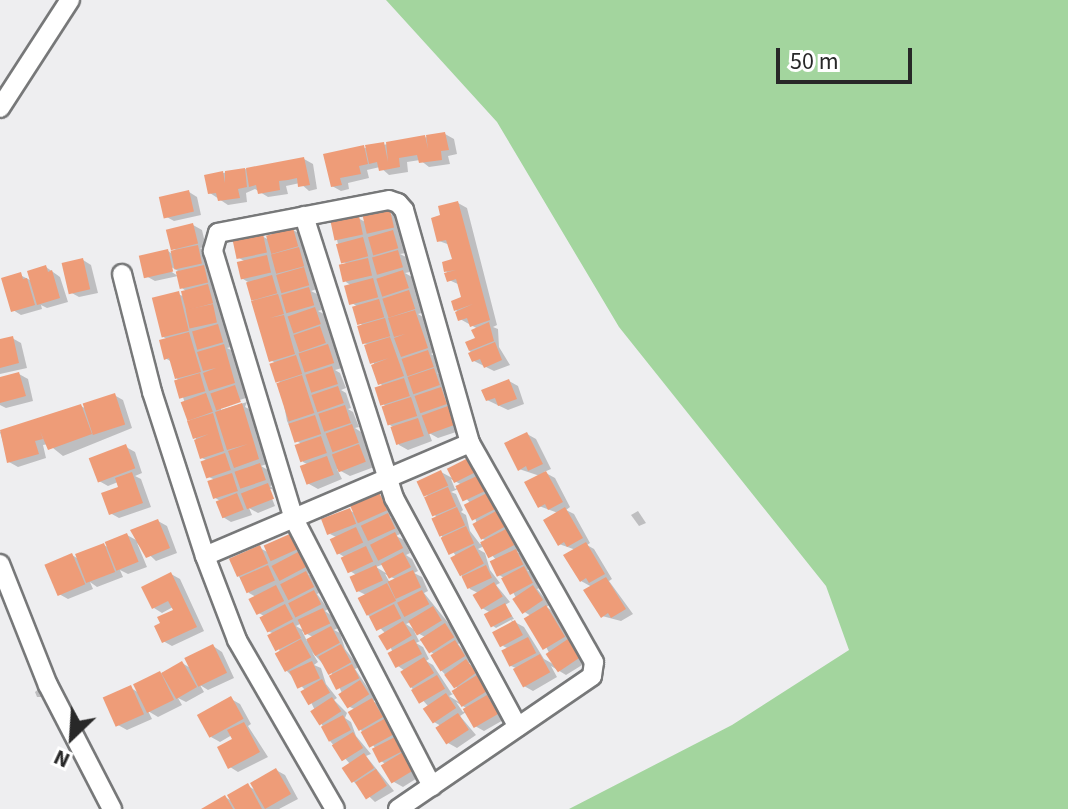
<!DOCTYPE html>
<style>
body{margin:0}
#map{position:relative;width:1068px;height:809px;overflow:hidden;background:#eeeef0;font-family:"Source Sans 3",sans-serif}
div>[style]{position:absolute}
[style*='--x']{left:calc(var(--x)*1px);top:calc(var(--y)*1px);width:calc(var(--w)*1px);rotate:calc(var(--a)*1deg)}
.green>*{inset:0;background:#a3d59e}
.shadow>*{inset:0;background:#0003}
.building>*{inset:0;background:#ee9c78;transform-origin:0 0}
.roads{filter:drop-shadow(2px 0 #777879) drop-shadow(-2px 0 #777879) drop-shadow(0 2px #777879) drop-shadow(0 -2px #777879)}
.street>*{height:18px;margin:-9px;padding:0 9px;transform-origin:9px;border-radius:9px;background:#fff}
span{translate:-50% -50%;white-space:nowrap;text-align:center;line-height:1.15;-webkit-text-stroke:6px #fff;paint-order:stroke}
.north{position:absolute;left:32px;top:697px;width:80px;height:80px;-webkit-text-stroke:6px #fff;paint-order:stroke;rotate:205deg;font-size:22px;font-weight:700;line-height:32px;text-align:center;color:#282828}
.north::after{content:'';display:block;margin:auto;width:28px;height:36px;background:#282828;clip-path:polygon(50% 0,100% 100%,50% 72%,0 100%)}
.scale{position:absolute;left:776px;top:48px;width:136px;height:36px;box-sizing:border-box;border:4px solid #282828;border-top:0;padding-left:10px;font-size:24px;line-height:28px;white-space:nowrap;color:#282828;-webkit-text-stroke:6px #fff;paint-order:stroke}
</style>
<div id="map">
<div class="green">
<i style="clip-path:polygon(386px 0,1068px 0,1068px 809px,569px 809px,732px 725px,849px 650px,826px 586px,619px 327px,497px 122px)"></i>
</div>
<div class="shadow">
<i style="clip-path:polygon(445px 134px,454px 139px,457px 154px,448px 156px,450px 164px,429px 167px,420px 160px,407px 162px,408px 172px,389px 175px,380px 167px,367px 170px,369px 178px,348px 183px,349px 189px,341px 191px,332px 186px,326px 155px)"></i>
<i style="clip-path:polygon(304px 159px,313px 164px,317px 189px,309px 191px,300px 183px,286px 186px,288px 194px,268px 197px,255px 189px,246px 193px,247px 202px,228px 205px,210px 193px,206px 176px)"></i>
<i style="clip-path:polygon(189px 192px,197px 197px,201px 215px,174px 221px,165px 216px)"></i>
<i style="clip-path:polygon(458px 203px,467px 208px,497px 325px,493px 327px,498px 329px,499px 347px,510px 365px,494px 371px,474px 361px,467px 343px,477px 339px,478px 329px,460px 319px,453px 302px,464px 299px,460px 285px,449px 280px,444px 263px,454px 260px,450px 245px,439px 241px,443px 216px)"></i>
<i style="clip-path:polygon(389px 213px,398px 218px,406px 253px,400px 254px,406px 257px,410px 272px,405px 273px,412px 277px,422px 313px,418px 314px,423px 317px,435px 352px,431px 354px,436px 357px,442px 371px,437px 373px,443px 376px,462px 430px,438px 438px,429px 433px,432px 441px,408px 450px,399px 445px,396px 429px,390px 425px,388px 407px,384px 405px,385px 387px,379px 383px,369px 345px,364px 343px,364px 326px,359px 323px,358px 307px,352px 303px,352px 286px,346px 282px,349px 265px,342px 261px,333px 223px,358px 218px,367px 223px)"></i>
<i style="clip-path:polygon(193px 225px,202px 230px,206px 247px,200px 248px,206px 252px,210px 268px,206px 269px,212px 272px,231px 347px,227px 348px,233px 351px,246px 398px,221px 406px,221px 410px,247px 402px,245px 407px,251px 410px,267px 464px,261px 466px,268px 470px,274px 485px,270px 486px,276px 490px,282px 504px,279px 505px,272px 489px,268px 489px,275px 506px,258px 513px,249px 508px,252px 515px,231px 522px,223px 517px,220px 501px,214px 497px,215px 480px,209px 477px,208px 461px,202px 458px,172px 362px,165px 358px,168px 340px,162px 336px,178px 294px,185px 297px,186px 291px,182px 288px,178px 271px,166px 264px,164px 267px,178px 276px,155px 281px,146px 276px,168px 251px,174px 255px,178px 251px,172px 248px)"></i>
<i style="clip-path:polygon(293px 230px,302px 235px,317px 289px,311px 291px,317px 294px,322px 310px,318px 311px,324px 314px,342px 368px,335px 370px,340px 373px,346px 388px,341px 390px,346px 393px,351px 408px,348px 409px,353px 412px,359px 427px,355px 428px,361px 432px,374px 467px,350px 476px,337px 469px,342px 479px,318px 489px,309px 484px,309px 465px,303px 462px,303px 445px,297px 441px,287px 421px,276px 363px,270px 360px,248px 282px,243px 279px,246px 262px,239px 258px,262px 236px,269px 240px)"></i>
<i style="clip-path:polygon(83px 260px,91px 265px,98px 293px,79px 297px,70px 292px)"></i>
<i style="clip-path:polygon(46px 267px,60px 277px,68px 302px,47px 308px,41px 305px,42px 309px,21px 315px,13px 310px,20px 275px,32px 281px)"></i>
<i style="clip-path:polygon(12px 338px,21px 343px,27px 368px,0 374px,0 341px)"></i>
<i style="clip-path:polygon(19px 374px,28px 379px,33px 401px,6px 408px,0 405px,0 379px)"></i>
<i style="clip-path:polygon(509px 381px,518px 386px,524px 404px,508px 410px,487px 400px)"></i>
<i style="clip-path:polygon(114px 395px,123px 400px,132px 428px,63px 456px,48px 444px,43px 445px,46px 458px,18px 467px,9px 462px,0 432px,81px 406px,88px 410px)"></i>
<i style="clip-path:polygon(527px 434px,536px 439px,551px 469px,544px 472px,555px 478px,570px 507px,566px 510px,574px 514px,590px 543px,587px 545px,594px 549px,612px 579px,609px 581px,633px 614px,621px 621px,602px 616px,592px 587px,581px 581px,576px 550px,559px 544px,558px 513px,539px 506px,540px 476px,519px 469px)"></i>
<i style="clip-path:polygon(126px 447px,135px 452px,142px 473px,135px 476px,141px 479px,151px 507px,119px 518px,110px 513px,120px 488px,118px 482px,108px 486px,99px 481px)"></i>
<i style="clip-path:polygon(evenodd,470px 459px,493px 495px,489px 496px,496px 500px,503px 514px,500px 515px,512px 532px,509px 533px,515px 537px,522px 549px,517px 552px,524px 556px,531px 569px,527px 570px,533px 574px,540px 588px,537px 589px,550px 605px,546px 607px,555px 612px,587px 662px,566px 675px,551px 666px,557px 677px,533px 691px,524px 686px,518px 669px,511px 666px,509px 649px,503px 646px,513px 624px,511px 620px,496px 628px,493px 626px,491px 613px,482px 608px,478px 593px,470px 589px,461px 574px,456px 556px,441px 535px,430px 497px,424px 494px,441px 472px,454px 479px,470px 459px,451px 479px,462px 485px,455px 489px,451px 479px,470px 459px,458px 489px,471px 504px,481px 538px,487px 541px,480px 544px,470px 531px,466px 515px,461px 512px,463px 510px,456px 494px,451px 492px,458px 489px,470px 459px,484px 546px,497px 561px,499px 575px,506px 579px,523px 611px,531px 616px,555px 665px,544px 659px,524px 627px,511px 620px,514px 619px,505px 605px,510px 602px,496px 585px,500px 583px,490px 570px,485px 553px,478px 549px,484px 546px)"></i>
<i style="clip-path:polygon(evenodd,379px 495px,388px 500px,394px 515px,390px 517px,397px 521px,402px 533px,396px 536px,404px 540px,410px 553px,406px 555px,412px 559px,418px 571px,414px 573px,422px 577px,428px 591px,424px 593px,454px 630px,461px 642px,458px 644px,472px 662px,469px 663px,495px 696px,489px 699px,505px 719px,484px 731px,475px 726px,466px 712px,460px 716px,476px 735px,457px 748px,448px 743px,441px 726px,434px 722px,428px 706px,410px 686px,405px 671px,398px 666px,385px 633px,367px 614px,366px 595px,358px 591px,358px 576px,350px 571px,346px 558px,338px 553px,338px 538px,330px 534px,349px 510px,356px 514px,379px 495px,384px 564px,389px 575px,376px 567px,384px 564px,379px 495px,385px 574px,397px 580px,390px 583px,385px 574px,379px 495px,411px 622px,416px 631px,406px 624px,411px 622px,379px 495px,414px 631px,425px 637px,419px 641px,414px 631px,379px 495px,422px 640px,428px 650px,416px 643px,422px 640px,379px 495px,423px 647px,434px 654px,441px 670px,459px 690px,452px 694px,433px 665px,426px 661px,429px 659px,423px 647px,379px 495px,455px 693px,462px 704px,449px 696px,455px 693px,379px 495px,456px 702px,468px 709px,463px 712px,456px 702px)"></i>
<i style="clip-path:polygon(638px 511px,646px 523px,639px 526px,631px 515px)"></i>
<i style="clip-path:polygon(158px 521px,167px 526px,177px 553px,156px 561px,137px 543px,147px 567px,128px 574px,120px 570px,123px 577px,97px 587px,90px 582px,93px 589px,68px 599px,59px 594px,72px 555px,80px 560px,104px 545px,111px 549px,127px 535px,136px 540px)"></i>
<i style="clip-path:polygon(evenodd,292px 535px,307px 554px,302px 556px,313px 572px,308px 574px,315px 578px,321px 592px,317px 594px,328px 609px,325px 611px,332px 616px,338px 628px,334px 630px,340px 633px,345px 649px,359px 667px,355px 669px,376px 700px,373px 701px,381px 706px,422px 775px,403px 787px,394px 782px,387px 765px,381px 761px,376px 749px,361px 730px,356px 710px,348px 706px,334px 676px,312px 652px,318px 662px,314px 665px,321px 668px,326px 684px,337px 698px,334px 700px,347px 713px,345px 718px,351px 722px,356px 736px,371px 754px,366px 756px,394px 791px,375px 802px,353px 781px,350px 764px,330px 741px,305px 690px,286px 670px,274px 634px,268px 631px,264px 616px,257px 612px,256px 597px,249px 593px,238px 575px,260px 548px,269px 553px,292px 535px,302px 623px,306px 632px,296px 626px,302px 623px,292px 535px,302px 631px,309px 635px,313px 637px,307px 641px,302px 631px)"></i>
<i style="clip-path:polygon(171px 574px,180px 579px,204px 631px,172px 646px,163px 641px,175px 611px,173px 607px,162px 613px,154px 608px)"></i>
<i style="clip-path:polygon(213px 646px,222px 652px,234px 678px,208px 690px,200px 685px,204px 692px,186px 702px,178px 698px,182px 705px,158px 717px,148px 711px,152px 719px,127px 730px,118px 725px,131px 688px,139px 693px,136px 686px,182px 663px,192px 669px)"></i>
<i style="clip-path:polygon(39px 689px,43px 691px,46px 697px,37px 697px,35px 692px)"></i>
<i style="clip-path:polygon(231px 699px,240px 704px,251px 724px,248px 726px,268px 757px,238px 772px,230px 767px,234px 740px,232px 735px,220px 742px,211px 737px)"></i>
<i style="clip-path:polygon(276px 770px,285px 775px,298px 799px,279px 809px,205px 809px,225px 797px,232px 801px,248px 786px,257px 791px)"></i>
</div>
<div class="building">
<i style="clip-path:polygon(445px 132px,449px 150px,441px 151px,442px 160px,419px 163px,417px 155px,399px 158px,400px 167px,379px 171px,377px 162px,369px 164px,365px 145px,384px 142px,388px 162px,386px 142px,425px 135px,428px 149px,426px 135px)"></i>
<i style="clip-path:polygon(364px 145px,368px 164px,359px 166px,361px 174px,340px 178px,342px 185px,331px 187px,323px 154px)"></i>
<i style="clip-path:polygon(304px 157px,310px 185px,298px 187px,297px 178px,288px 180px,279px 181px,280px 190px,258px 194px,256px 185px,249px 187px,246px 168px)"></i>
<i style="clip-path:polygon(245px 168px,247px 187px,238px 189px,240px 198px,218px 201px,216px 193px,208px 194px,204px 175px,223px 171px,225px 183px,225px 171px)"></i>
<i style="left:189px;top:190px;width:22px;height:31px;rotate:77deg"></i>
<i style="clip-path:polygon(458px 201px,490px 320px,470px 327px,467px 318px,458px 321px,455px 312px,473px 304px,454px 311px,451px 301px,461px 297px,456px 279px,447px 282px,444px 273px,456px 270px,444px 272px,442px 262px,452px 259px,446px 240px,437px 242px,431px 218px,440px 215px,438px 206px)"></i>
<i style="left:390px;top:210px;width:18px;height:28px;rotate:77deg"></i>
<i style="left:359px;top:216px;width:19px;height:29px;rotate:78deg"></i>
<i style="left:193px;top:223px;width:21px;height:28px;rotate:76deg"></i>
<i style="left:293px;top:228px;width:19px;height:28px;rotate:74deg"></i>
<i style="left:393px;top:230px;width:19px;height:26px;rotate:74deg"></i>
<i style="left:263px;top:234px;width:19px;height:31px;rotate:78deg"></i>
<i style="left:363px;top:237px;width:20px;height:28px;rotate:75deg"></i>
<i style="left:198px;top:245px;width:19px;height:28px;rotate:78deg"></i>
<i style="left:299px;top:247px;width:20px;height:29px;rotate:75deg"></i>
<i style="left:168px;top:249px;width:23px;height:30px;rotate:77deg"></i>
<i style="left:398px;top:250px;width:18px;height:27px;rotate:74deg"></i>
<i style="left:267px;top:255px;width:18px;height:31px;rotate:77deg"></i>
<i style="left:83px;top:258px;width:32px;height:22px;rotate:77deg"></i>
<i style="left:368px;top:258px;width:18px;height:30px;rotate:77deg"></i>
<i style="clip-path:polygon(46px 265px,48px 272px,52px 270px,60px 298px,37px 305px,27px 271px)"></i>
<i style="left:204px;top:265px;width:18px;height:29px;rotate:77deg"></i>
<i style="left:304px;top:267px;width:19px;height:29px;rotate:74deg"></i>
<i style="left:403px;top:270px;width:19px;height:28px;rotate:72deg"></i>
<i style="clip-path:polygon(21px 272px,23px 279px,27px 278px,35px 305px,11px 312px,1px 278px)"></i>
<i style="left:272px;top:275px;width:19px;height:27px;rotate:74deg"></i>
<i style="left:373px;top:278px;width:20px;height:30px;rotate:75deg"></i>
<i style="left:208px;top:284px;width:20px;height:28px;rotate:75deg"></i>
<i style="left:309px;top:287px;width:19px;height:29px;rotate:74deg"></i>
<i style="left:409px;top:290px;width:20px;height:28px;rotate:72deg"></i>
<i style="left:179px;top:291px;width:41px;height:28px;rotate:76deg"></i>
<i style="clip-path:polygon(278px 294px,284px 314px,270px 318px,284px 315px,295px 354px,269px 362px,251px 301px)"></i>
<i style="left:379px;top:299px;width:19px;height:28px;rotate:74deg"></i>
<i style="left:213px;top:304px;width:19px;height:28px;rotate:78deg"></i>
<i style="left:315px;top:307px;width:18px;height:29px;rotate:71deg"></i>
<i style="clip-path:polygon(415px 310px,428px 348px,401px 357px,394px 338px,405px 334px,394px 337px,388px 318px)"></i>
<i style="left:385px;top:318px;width:19px;height:29px;rotate:74deg"></i>
<i style="clip-path:polygon(489px 322px,494px 341px,469px 351px,465px 342px,475px 338px,471px 330px)"></i>
<i style="left:218px;top:324px;width:19px;height:27px;rotate:74deg"></i>
<i style="left:320px;top:326px;width:18px;height:28px;rotate:71deg"></i>
<i style="clip-path:polygon(189px 332px,201px 372px,175px 379px,169px 358px,164px 360px,159px 340px)"></i>
<i style="clip-path:polygon(13px 336px,19px 363px,0 368px,0 339px)"></i>
<i style="clip-path:polygon(390px 337px,404px 376px,378px 385px,371px 365px,389px 358px,370px 364px,364px 345px)"></i>
<i style="clip-path:polygon(495px 342px,502px 360px,484px 368px,480px 359px,472px 362px,468px 353px)"></i>
<i style="clip-path:polygon(224px 344px,235px 383px,209px 391px,203px 373px,216px 368px,203px 371px,197px 352px)"></i>
<i style="left:328px;top:344px;width:20px;height:31px;rotate:72deg"></i>
<i style="left:428px;top:350px;width:18px;height:28px;rotate:71deg"></i>
<i style="left:296px;top:355px;width:20px;height:28px;rotate:72deg"></i>
<i style="left:332px;top:366px;width:19px;height:28px;rotate:72deg"></i>
<i style="left:434px;top:368px;width:18px;height:28px;rotate:71deg"></i>
<i style="clip-path:polygon(19px 372px,26px 396px,0 403px,0 377px)"></i>
<i style="left:200px;top:373px;width:19px;height:27px;rotate:74deg"></i>
<i style="left:302px;top:375px;width:40px;height:27px;rotate:72deg"></i>
<i style="left:404px;top:378px;width:19px;height:31px;rotate:72deg"></i>
<i style="clip-path:polygon(509px 379px,517px 399px,498px 406px,495px 398px,486px 401px,481px 390px)"></i>
<i style="left:235px;top:385px;width:18px;height:26px;rotate:71deg"></i>
<i style="left:338px;top:386px;width:18px;height:28px;rotate:71deg"></i>
<i style="left:441px;top:387px;width:18px;height:28px;rotate:71deg"></i>
<i style="left:115px;top:393px;width:33px;height:34px;rotate:72deg"></i>
<i style="left:206px;top:393px;width:20px;height:27px;rotate:70deg"></i>
<i style="left:411px;top:397px;width:20px;height:31px;rotate:72deg"></i>
<i style="clip-path:polygon(242px 403px,259px 459px,234px 468px,228px 451px,248px 444px,227px 450px,215px 412px)"></i>
<i style="clip-path:polygon(81px 404px,92px 434px,48px 450px,40px 431px,43px 439px,35px 441px,39px 454px,7px 463px,0 430px)"></i>
<i style="left:345px;top:405px;width:19px;height:28px;rotate:72deg"></i>
<i style="left:448px;top:406px;width:20px;height:28px;rotate:70deg"></i>
<i style="clip-path:polygon(213px 413px,224px 451px,200px 459px,194px 440px,209px 434px,193px 439px,187px 421px)"></i>
<i style="left:315px;top:415px;width:20px;height:28px;rotate:72deg"></i>
<i style="left:418px;top:418px;width:19px;height:29px;rotate:72deg"></i>
<i style="left:352px;top:424px;width:20px;height:28px;rotate:70deg"></i>
<i style="clip-path:polygon(527px 432px,543px 464px,528px 471px,526px 466px,518px 471px,504px 443px)"></i>
<i style="left:321px;top:436px;width:18px;height:28px;rotate:71deg"></i>
<i style="left:126px;top:444px;width:26px;height:40px;rotate:69deg"></i>
<i style="left:359px;top:444px;width:19px;height:29px;rotate:69deg"></i>
<i style="left:225px;top:453px;width:18px;height:26px;rotate:71deg"></i>
<i style="left:327px;top:456px;width:20px;height:29px;rotate:70deg"></i>
<i style="left:470px;top:457px;width:16px;height:26px;rotate:63deg"></i>
<i style="left:260px;top:463px;width:18px;height:27px;rotate:71deg"></i>
<i style="left:441px;top:470px;width:17px;height:27px;rotate:65deg"></i>
<i style="clip-path:polygon(546px 471px,563px 502px,548px 510px,545px 504px,538px 508px,524px 482px)"></i>
<i style="clip-path:polygon(132px 472px,143px 503px,109px 515px,101px 493px,118px 487px,115px 478px)"></i>
<i style="left:232px;top:473px;width:19px;height:26px;rotate:72deg"></i>
<i style="left:479px;top:475px;width:17px;height:26px;rotate:65deg"></i>
<i style="left:268px;top:483px;width:17px;height:29px;rotate:69deg"></i>
<i style="left:448px;top:487px;width:21px;height:26px;rotate:67deg"></i>
<i style="left:379px;top:492px;width:20px;height:32px;rotate:66deg"></i>
<i style="left:237px;top:493px;width:18px;height:23px;rotate:68deg"></i>
<i style="left:487px;top:493px;width:18px;height:26px;rotate:63deg"></i>
<i style="left:457px;top:507px;width:20px;height:28px;rotate:66deg"></i>
<i style="clip-path:polygon(565px 507px,583px 538px,567px 547px,564px 542px,558px 546px,543px 520px)"></i>
<i style="left:350px;top:508px;width:17px;height:31px;rotate:69deg"></i>
<i style="left:496px;top:511px;width:18px;height:27px;rotate:61deg"></i>
<i style="left:388px;top:513px;width:17px;height:30px;rotate:65deg"></i>
<i style="clip-path:polygon(158px 519px,170px 548px,146px 558px,130px 530px)"></i>
<i style="left:466px;top:526px;width:19px;height:28px;rotate:65deg"></i>
<i style="left:356px;top:527px;width:17px;height:29px;rotate:65deg"></i>
<i style="left:506px;top:529px;width:18px;height:29px;rotate:63deg"></i>
<i style="left:395px;top:532px;width:18px;height:28px;rotate:63deg"></i>
<i style="left:127px;top:533px;width:31px;height:24px;rotate:68deg"></i>
<i style="left:292px;top:533px;width:17px;height:31px;rotate:66deg"></i>
<i style="clip-path:polygon(586px 542px,605px 574px,589px 583px,586px 578px,580px 582px,563px 555px)"></i>
<i style="left:104px;top:543px;width:31px;height:31px;rotate:69deg"></i>
<i style="left:260px;top:545px;width:20px;height:34px;rotate:66deg"></i>
<i style="left:474px;top:545px;width:21px;height:27px;rotate:62deg"></i>
<i style="left:366px;top:546px;width:17px;height:28px;rotate:65deg"></i>
<i style="left:516px;top:549px;width:17px;height:29px;rotate:65deg"></i>
<i style="left:298px;top:552px;width:17px;height:30px;rotate:62deg"></i>
<i style="left:403px;top:552px;width:17px;height:25px;rotate:62deg"></i>
<i style="left:72px;top:553px;width:34px;height:30px;rotate:67deg"></i>
<i style="left:268px;top:565px;width:17px;height:31px;rotate:66deg"></i>
<i style="left:376px;top:565px;width:17px;height:29px;rotate:66deg"></i>
<i style="left:486px;top:565px;width:14px;height:27px;rotate:65deg"></i>
<i style="left:524px;top:566px;width:19px;height:26px;rotate:62deg"></i>
<i style="left:413px;top:570px;width:19px;height:28px;rotate:65deg"></i>
<i style="left:306px;top:571px;width:18px;height:29px;rotate:63deg"></i>
<i style="clip-path:polygon(171px 572px,197px 627px,162px 643px,154px 626px,160px 623px,157px 617px,173px 610px,168px 601px,152px 609px,141px 587px)"></i>
<i style="clip-path:polygon(606px 577px,626px 609px,611px 618px,608px 613px,601px 618px,583px 590px)"></i>
<i style="left:494px;top:582px;width:17px;height:25px;rotate:59deg"></i>
<i style="left:387px;top:583px;width:20px;height:33px;rotate:63deg"></i>
<i style="left:276px;top:585px;width:18px;height:31px;rotate:63deg"></i>
<i style="left:533px;top:585px;width:18px;height:25px;rotate:56deg"></i>
<i style="left:314px;top:590px;width:16px;height:29px;rotate:63deg"></i>
<i style="left:422px;top:590px;width:16px;height:28px;rotate:63deg"></i>
<i style="left:505px;top:603px;width:15px;height:24px;rotate:62deg"></i>
<i style="left:285px;top:604px;width:17px;height:29px;rotate:62deg"></i>
<i style="left:394px;top:604px;width:16px;height:28px;rotate:63deg"></i>
<i style="left:546px;top:605px;width:37px;height:26px;rotate:59deg"></i>
<i style="left:433px;top:606px;width:17px;height:29px;rotate:59deg"></i>
<i style="left:323px;top:608px;width:17px;height:28px;rotate:65deg"></i>
<i style="left:515px;top:620px;width:17px;height:26px;rotate:62deg"></i>
<i style="left:403px;top:621px;width:17px;height:29px;rotate:59deg"></i>
<i style="left:293px;top:622px;width:18px;height:29px;rotate:63deg"></i>
<i style="left:445px;top:623px;width:17px;height:30px;rotate:57deg"></i>
<i style="left:331px;top:626px;width:19px;height:28px;rotate:62deg"></i>
<i style="left:528px;top:637px;width:18px;height:30px;rotate:63deg"></i>
<i style="left:301px;top:639px;width:21px;height:30px;rotate:61deg"></i>
<i style="left:414px;top:639px;width:17px;height:30px;rotate:62deg"></i>
<i style="left:568px;top:639px;width:22px;height:27px;rotate:56deg"></i>
<i style="left:455px;top:640px;width:19px;height:29px;rotate:58deg"></i>
<i style="left:213px;top:644px;width:32px;height:32px;rotate:64deg"></i>
<i style="left:341px;top:644px;width:21px;height:26px;rotate:61deg"></i>
<i style="left:540px;top:654px;width:21px;height:31px;rotate:61deg"></i>
<i style="left:424px;top:657px;width:19px;height:28px;rotate:58deg"></i>
<i style="left:466px;top:659px;width:17px;height:27px;rotate:54deg"></i>
<i style="left:182px;top:661px;width:30px;height:24px;rotate:60deg"></i>
<i style="left:312px;top:661px;width:19px;height:25px;rotate:65deg"></i>
<i style="left:352px;top:664px;width:16px;height:26px;rotate:63deg"></i>
<i style="left:160px;top:671px;width:32px;height:30px;rotate:64deg"></i>
<i style="left:437px;top:675px;width:16px;height:30px;rotate:60deg"></i>
<i style="left:477px;top:675px;width:19px;height:30px;rotate:58deg"></i>
<i style="left:322px;top:679px;width:16px;height:25px;rotate:60deg"></i>
<i style="left:360px;top:680px;width:17px;height:26px;rotate:57deg"></i>
<i style="left:131px;top:685px;width:32px;height:31px;rotate:66deg"></i>
<i style="left:446px;top:693px;width:18px;height:28px;rotate:56deg"></i>
<i style="left:487px;top:695px;width:22px;height:28px;rotate:60deg"></i>
<i style="left:231px;top:696px;width:26px;height:39px;rotate:61deg"></i>
<i style="left:332px;top:697px;width:17px;height:26px;rotate:57deg"></i>
<i style="left:372px;top:698px;width:22px;height:28px;rotate:60deg"></i>
<i style="left:458px;top:713px;width:20px;height:27px;rotate:57deg"></i>
<i style="left:343px;top:715px;width:17px;height:25px;rotate:62deg"></i>
<i style="left:386px;top:718px;width:18px;height:29px;rotate:61deg"></i>
<i style="clip-path:polygon(244px 722px,260px 752px,228px 769px,217px 747px,232px 739px,227px 730px)"></i>
<i style="left:353px;top:732px;width:19px;height:25px;rotate:58deg"></i>
<i style="left:395px;top:737px;width:16px;height:26px;rotate:63deg"></i>
<i style="left:403px;top:752px;width:21px;height:26px;rotate:59deg"></i>
<i style="left:364px;top:753px;width:18px;height:27px;rotate:56deg"></i>
<i style="left:276px;top:768px;width:30px;height:30px;rotate:60deg"></i>
<i style="left:376px;top:769px;width:20px;height:25px;rotate:57deg"></i>
<i style="clip-path:polygon(248px 783px,262px 809px,235px 809px,227px 795px)"></i>
<i style="clip-path:polygon(225px 795px,233px 809px,201px 809px)"></i>
</div>
<div class="roads">
<div class="street">
<i style="--x:0;--y:108;--w:129;--a:-57.1"></i>
<i style="--x:304;--y:216;--w:296;--a:72.3"></i>
<i style="--x:394;--y:498;--w:260;--a:61.6"></i>
<i style="--x:122;--y:274;--w:122;--a:75.7"></i>
<i style="--x:152;--y:392;--w:172;--a:72.1"></i>
<i style="--x:205;--y:556;--w:90;--a:69.1"></i>
<i style="--x:237;--y:640;--w:195;--a:59.9"></i>
<i style="--x:205;--y:556;--w:288;--a:-23.1"></i>
<i style="--x:0;--y:564;--w:130;--a:68.4"></i>
<i style="--x:48;--y:685;--w:140;--a:62.7"></i>
<i style="--x:398;--y:809;--w:235;--a:-34.4"></i>
<i style="--x:592;--y:676;--w:14;--a:-82"></i>
<i style="--x:594;--y:662;--w:252;--a:-119.5"></i>
<i style="--x:470;--y:443;--w:242;--a:-105.8"></i>
<i style="--x:404;--y:210;--w:9;--a:-131"></i>
<i style="--x:398;--y:203;--w:9;--a:-162"></i>
<i style="--x:389;--y:200;--w:174;--a:169.1"></i>
<i style="--x:218;--y:233;--w:19;--a:106"></i>
<i style="--x:213;--y:251;--w:280;--a:73.2"></i>
<i style="--x:294;--y:519;--w:301;--a:62.7"></i>
</div>
</div>
<div class="north">N</div>
<div class="scale">50 m</div>
</div>
